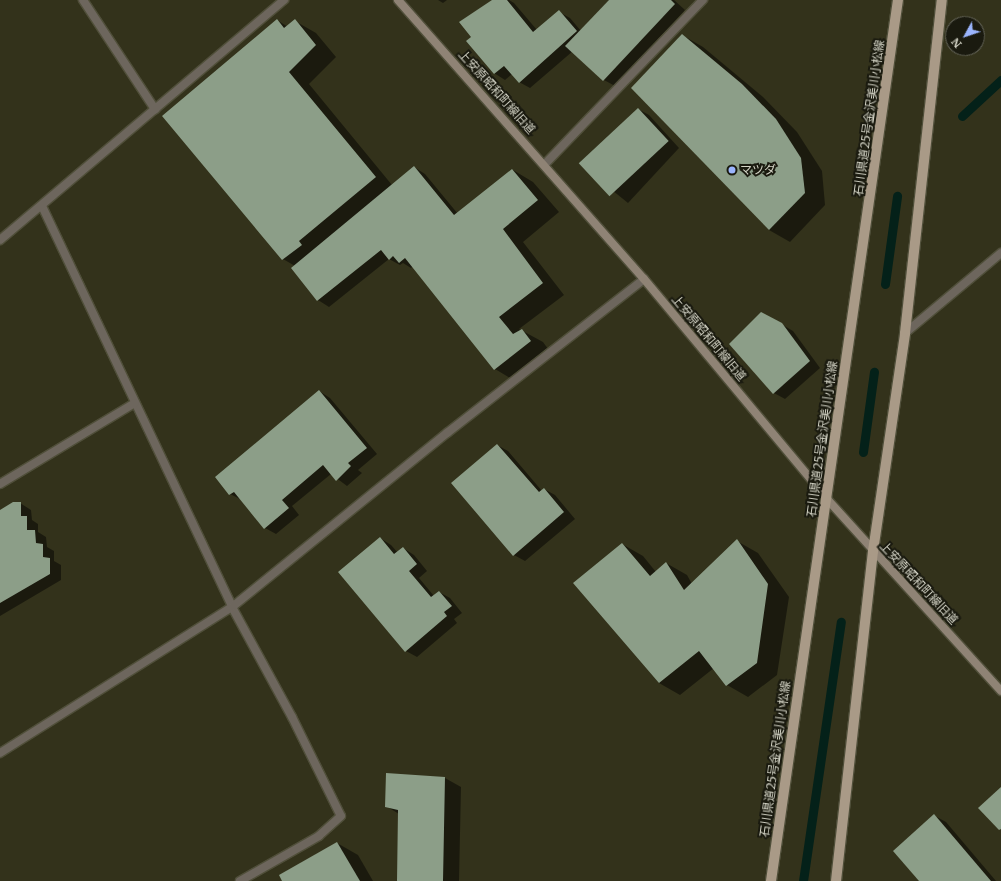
<!DOCTYPE html>
<meta charset="utf-8">
<style>
body{margin:0}
#map{position:relative;width:1001px;height:881px;overflow:hidden;background:#33321b;font-family:Merriweather,"Noto Sans JP",serif}
div>[style]{position:absolute}
[style*='--x']{left:calc(var(--x)*1px);top:calc(var(--y)*1px);width:calc(var(--w)*1px);rotate:calc(var(--a)*1deg)}
.shadow>*{inset:0;background:#0007}
.stream>*{height:9px;margin:-4.5px;padding:0 4.5px;transform-origin:4.5px;border-radius:4.5px;background:#042119}
.building>*{inset:0;background:#8c9e88;transform-origin:0 0}
.roads{filter:drop-shadow(1px 0 #504f3a) drop-shadow(-1px 0 #504f3a) drop-shadow(0 1px #504f3a) drop-shadow(0 -1px #504f3a)}
.street>*{height:8px;margin:-4px;padding:0 4px;transform-origin:4px;border-radius:4px;background:#6d665d}
.secondary>*{height:8px;margin:-4px;padding:0 4px;transform-origin:4px;border-radius:4px;background:#8f8375}
.primary>*{height:10px;margin:-5px;padding:0 5px;transform-origin:5px;border-radius:5px;background:#a99a87}
.dots>*{width:11px;height:11px;translate:-50% -50%;box-sizing:border-box;border:2px solid #1a1a0f;border-radius:50%}
span{translate:-50% -50%;white-space:nowrap;text-align:center;line-height:1.15;-webkit-text-stroke:4px #1a1a0f;paint-order:stroke}
.street-label{font-size:12px;color:#d4d4c6}
.poi-label{font-size:12px;color:#d4d4c6}
.left{translate:0 -50%;text-align:left}
.north{position:absolute;left:945px;top:16px;width:40px;height:40px;box-sizing:border-box;background:#1a1a0f;border:1px solid #646458;border-radius:50%;rotate:230deg;font-size:11px;font-weight:700;line-height:16px;text-align:center;color:#d4d4c6}
.north::after{content:'';display:block;margin:auto;width:14px;height:18px;background:#9bb5fd;clip-path:polygon(50% 0,100% 100%,50% 72%,0 100%)}
</style>
<div id="map">
<div class="shadow">
<i style="clip-path:polygon(438px 0,447px 0,443px 3px)"></i>
<i style="clip-path:polygon(494px 0,509px 0,514px 3px,537px 30px,559px 12px,570px 18px,581px 31px,610px 0,674px 0,685px 10px,615px 86px,604px 80px,573px 51px,530px 88px,519px 82px,512px 74px,505px 80px,494px 73px,473px 37px)"></i>
<i style="clip-path:polygon(277px 20px,288px 27px,295px 21px,316px 33px,336px 57px,309px 84px,392px 185px,414px 167px,425px 174px,458px 214px,513px 170px,533px 182px,559px 212px,523px 242px,564px 295px,519px 329px,543px 342px,551px 353px,515px 381px,495px 369px,413px 266px,411px 268px,403px 263px,400px 265px,389px 259px,329px 307px,318px 300px,295px 266px,283px 259px)"></i>
<i style="clip-path:polygon(682px 35px,703px 47px,763px 97px,797px 132px,822px 171px,825px 205px,790px 242px,769px 230px)"></i>
<i style="clip-path:polygon(638px 109px,649px 115px,679px 148px,628px 203px,581px 165px)"></i>
<i style="clip-path:polygon(781px 324px,793px 331px,820px 368px,785px 399px,774px 393px)"></i>
<i style="clip-path:polygon(319px 391px,330px 398px,377px 454px,358px 470px,362px 473px,347px 486px,331px 474px,292px 506px,299px 515px,276px 534px,265px 528px,242px 500px,230px 494px)"></i>
<i style="clip-path:polygon(497px 445px,508px 451px,542px 491px,544px 489px,555px 495px,575px 519px,525px 561px,514px 555px)"></i>
<i style="clip-path:polygon(20px 503px,31px 510px,32px 520px,38px 524px,38px 532px,46px 537px,47px 547px,54px 551px,54px 561px,61px 565px,61px 580px,0 616px,0 511px)"></i>
<i style="clip-path:polygon(380px 538px,391px 545px,398px 553px,403px 548px,414px 555px,427px 571px,419px 578px,434px 596px,439px 592px,450px 598px,462px 613px,454px 619px,457px 623px,417px 657px,406px 651px)"></i>
<i style="clip-path:polygon(737px 541px,758px 553px,789px 597px,777px 675px,748px 697px,727px 685px,714px 668px,680px 695px,659px 683px,622px 544px,643px 556px,656px 572px,666px 563px,687px 575px,692px 584px)"></i>
<i style="clip-path:polygon(445px 778px,461px 787px,459px 881px,398px 881px,399px 814px,386px 806px)"></i>
<i style="clip-path:polygon(935px 816px,946px 822px,996px 881px,920px 881px)"></i>
<i style="clip-path:polygon(337px 843px,358px 855px,373px 881px,283px 881px)"></i>
</div>
<div class="stream">
<i style="--x:962;--y:116;--w:53;--a:-42.7"></i>
<i style="--x:885;--y:284;--w:89;--a:-82.2"></i>
<i style="--x:863;--y:452;--w:81;--a:-82.2"></i>
<i style="--x:803;--y:881;--w:262;--a:-81.7"></i>
</div>
<div class="building">
<i style="clip-path:polygon(492px 0,507px 0,533px 32px,559px 10px,577px 31px,519px 83px,504px 66px,494px 74px,466px 41px,471px 37px,459px 22px)"></i>
<i style="clip-path:polygon(609px 0,671px 0,675px 4px,603px 81px,565px 46px)"></i>
<i style="clip-path:polygon(277px 19px,284px 28px,295px 19px,316px 45px,289px 72px,376px 177px,299px 241px,302px 245px,282px 260px,162px 116px)"></i>
<i style="clip-path:polygon(682px 34px,742px 84px,776px 119px,801px 158px,805px 193px,769px 230px,631px 88px)"></i>
<i style="left:638px;top:108px;width:45px;height:81px;rotate:47deg"></i>
<i style="clip-path:polygon(414px 166px,454px 215px,512px 169px,538px 200px,503px 229px,543px 283px,499px 317px,513px 334px,522px 329px,531px 341px,494px 370px,405px 258px,399px 263px,393px 256px,389px 260px,381px 250px,317px 301px,291px 268px)"></i>
<i style="clip-path:polygon(761px 312px,782px 323px,810px 361px,773px 394px,729px 344px)"></i>
<i style="clip-path:polygon(319px 390px,367px 448px,348px 463px,351px 466px,336px 481px,323px 465px,282px 500px,289px 508px,264px 529px,234px 492px,229px 495px,215px 477px)"></i>
<i style="clip-path:polygon(497px 444px,539px 492px,544px 488px,564px 512px,513px 556px,451px 483px)"></i>
<i style="clip-path:polygon(13px 502px,21px 502px,21px 516px,27px 516px,27px 530px,35px 530px,36px 543px,43px 544px,43px 557px,50px 558px,50px 574px,0 603px,0 510px)"></i>
<i style="clip-path:polygon(380px 537px,394px 554px,403px 547px,417px 564px,409px 571px,431px 597px,439px 591px,452px 606px,444px 612px,447px 616px,405px 652px,338px 572px)"></i>
<i style="clip-path:polygon(737px 539px,768px 584px,757px 663px,726px 686px,699px 651px,659px 683px,573px 583px,622px 543px,650px 576px,666px 562px,684px 590px)"></i>
<i style="clip-path:polygon(386px 773px,445px 777px,443px 881px,397px 881px,398px 810px,385px 807px)"></i>
<i style="clip-path:polygon(1001px 787px,1001px 829px,999px 830px,978px 808px)"></i>
<i style="clip-path:polygon(934px 814px,991px 881px,919px 881px,893px 851px)"></i>
<i style="clip-path:polygon(337px 842px,360px 881px,282px 881px,279px 875px)"></i>
</div>
<div class="roads">
<div class="street">
<i style="--x:83;--y:0;--w:131;--a:56.6"></i>
<i style="--x:545;--y:164;--w:228;--a:-46.1"></i>
<i style="--x:42;--y:206;--w:444;--a:64.6"></i>
<i style="--x:232;--y:607;--w:125;--a:61.4"></i>
<i style="--x:292;--y:717;--w:110;--a:63.7"></i>
<i style="--x:341;--y:816;--w:30;--a:138"></i>
<i style="--x:319;--y:836;--w:91;--a:150.3"></i>
<i style="--x:0;--y:240;--w:372;--a:-40.2"></i>
<i style="--x:905;--y:333;--w:125;--a:-39.8"></i>
<i style="--x:0;--y:484;--w:157;--a:-31"></i>
<i style="--x:0;--y:753;--w:274;--a:-32.2"></i>
<i style="--x:232;--y:607;--w:277;--a:-39"></i>
<i style="--x:447;--y:433;--w:250;--a:-38"></i>
</div>
<div class="secondary">
<i style="--x:398;--y:0;--w:372;--a:48.6"></i>
<i style="--x:644;--y:279;--w:286;--a:50.2"></i>
<i style="--x:827;--y:499;--w:259;--a:47.8"></i>
</div>
<div class="primary">
<i style="--x:771;--y:881;--w:890;--a:-81.8"></i>
<i style="--x:836;--y:881;--w:332;--a:-83.6"></i>
<i style="--x:873;--y:551;--w:220;--a:-81.6"></i>
<i style="--x:905;--y:333;--w:335;--a:-83.7"></i>
</div>
</div>
<div class="dots">
<i style="left:732px;top:170px;background:#9bb5fd"></i>
</div>
<div class="street-label">
<span style="left:497px;top:92px;rotate:48deg">上安原昭和町線旧道</span>
<span style="left:869px;top:118px;rotate:-82deg">石川県道25号金沢美川小松線</span>
<span style="left:709px;top:338px;rotate:50deg">上安原昭和町線旧道</span>
<span style="left:822px;top:439px;rotate:-82deg">石川県道25号金沢美川小松線</span>
<span style="left:919px;top:583px;rotate:47deg">上安原昭和町線旧道</span>
<span style="left:775px;top:759px;rotate:-82deg">石川県道25号金沢美川小松線</span>
</div>
<div class="poi-label">
<span class="left" style="left:740px;top:170px">マツダ</span>
</div>
<div class="north">N</div>
</div>
